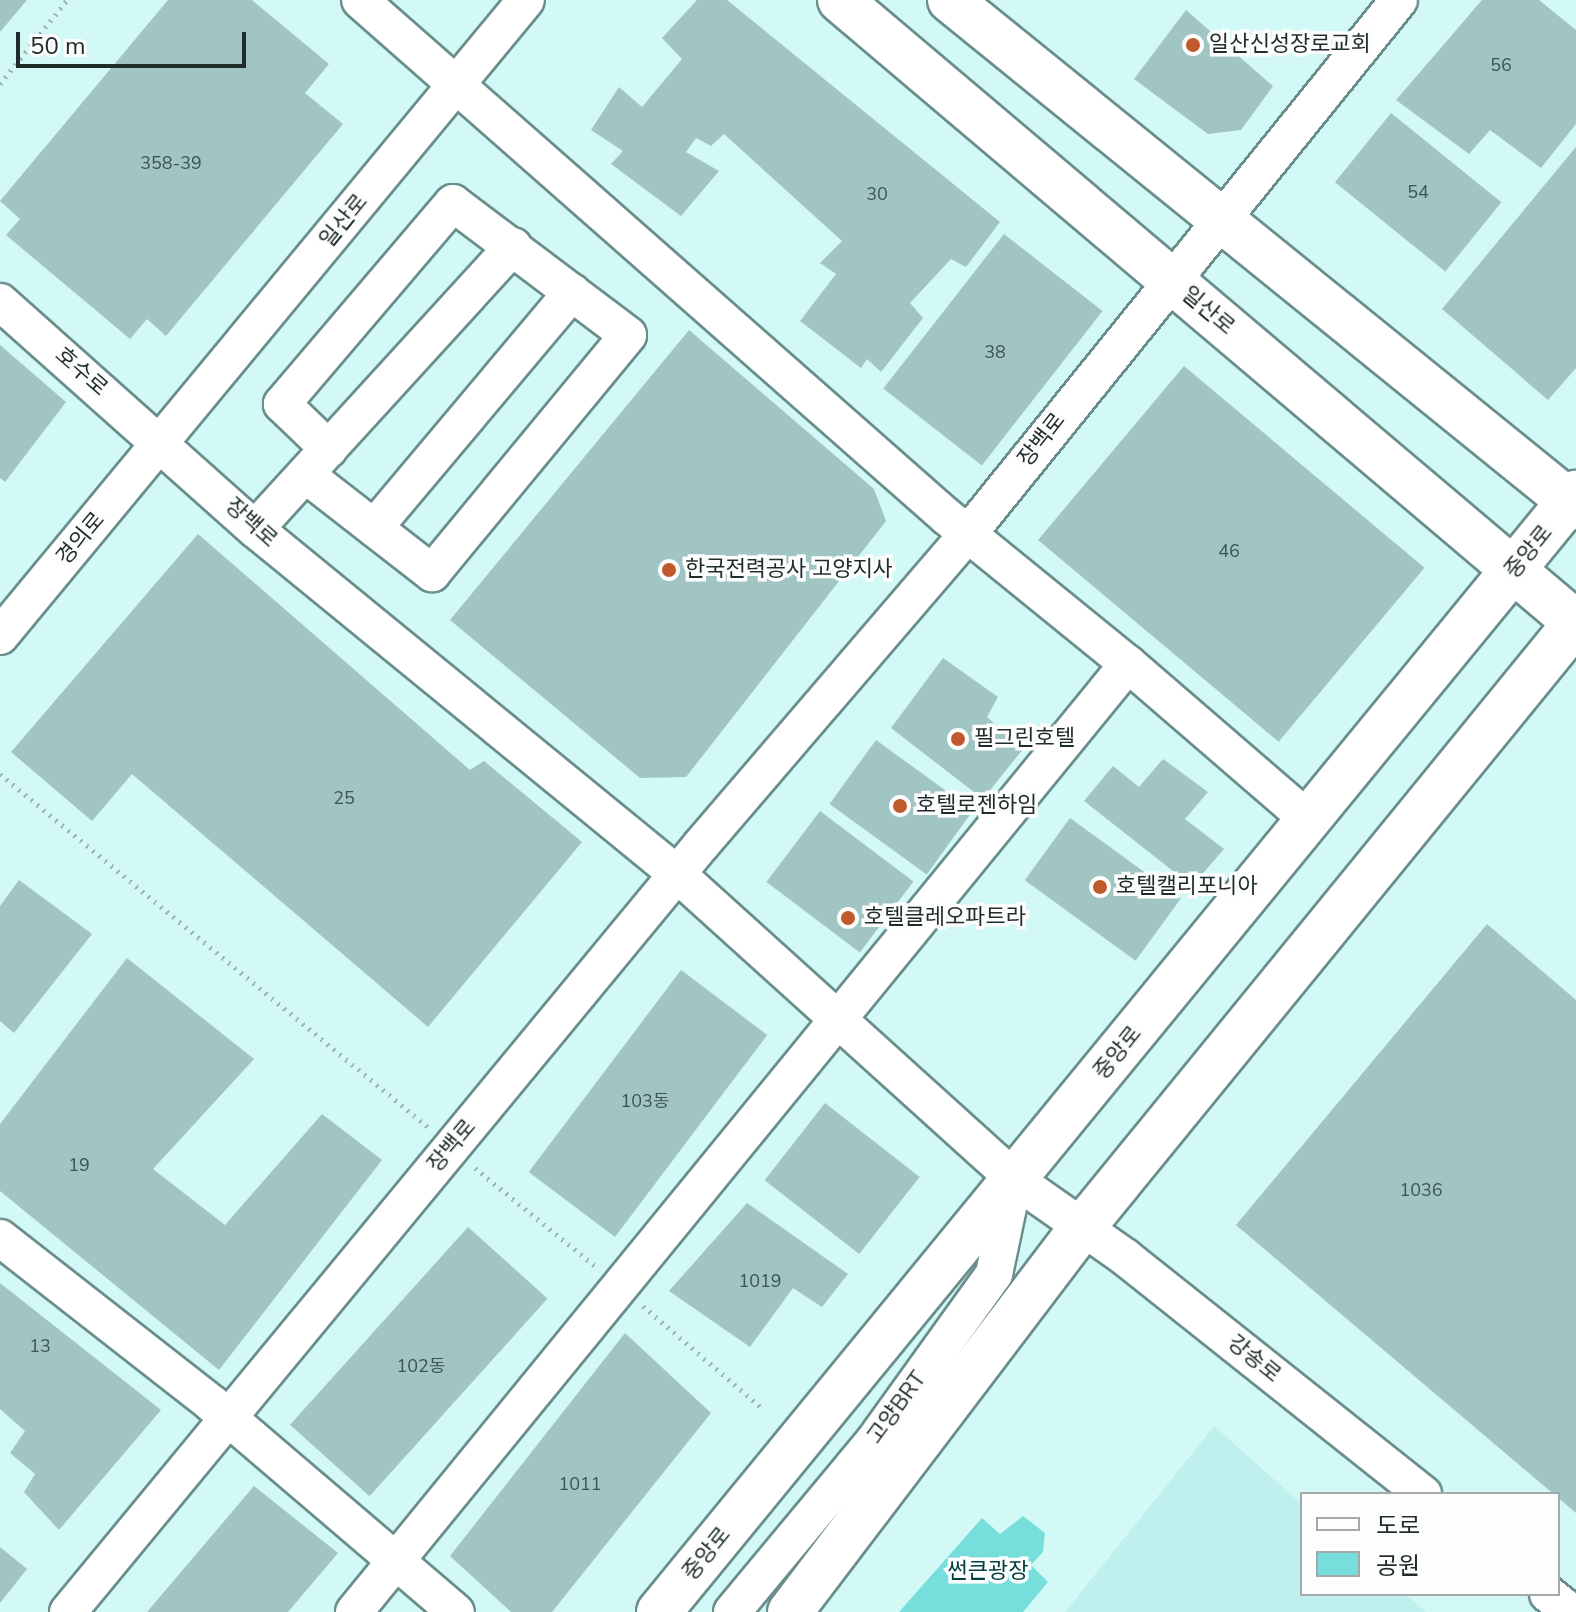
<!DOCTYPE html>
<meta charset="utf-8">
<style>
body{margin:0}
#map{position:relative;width:1576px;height:1612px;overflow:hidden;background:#d3f9f7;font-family:"Nunito Sans","Noto Sans KR",sans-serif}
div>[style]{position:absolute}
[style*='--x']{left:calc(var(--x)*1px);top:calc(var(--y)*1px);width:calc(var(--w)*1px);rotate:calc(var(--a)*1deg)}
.built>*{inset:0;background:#bff0ed}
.green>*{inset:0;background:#76dfdb}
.building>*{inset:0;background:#a0c5c3;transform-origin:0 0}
.path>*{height:5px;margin-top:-2.5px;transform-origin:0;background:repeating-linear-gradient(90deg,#99b7b6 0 2px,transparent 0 8px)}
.roads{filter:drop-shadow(2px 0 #6a8e8c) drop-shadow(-2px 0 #6a8e8c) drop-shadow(0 2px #6a8e8c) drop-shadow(0 -2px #6a8e8c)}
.minor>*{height:36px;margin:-18px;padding:0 18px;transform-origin:18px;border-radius:18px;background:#fff}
.major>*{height:44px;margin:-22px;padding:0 22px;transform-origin:22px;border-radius:22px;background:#fff}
.dots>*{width:22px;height:22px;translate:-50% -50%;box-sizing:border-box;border:4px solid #fdfdfd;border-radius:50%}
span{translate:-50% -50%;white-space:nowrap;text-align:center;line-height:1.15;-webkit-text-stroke:7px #fdfdfd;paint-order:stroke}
.number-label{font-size:18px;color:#3e5352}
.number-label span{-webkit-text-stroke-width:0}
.poi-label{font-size:22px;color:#1e2d2c}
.left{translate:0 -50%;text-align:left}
.street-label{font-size:22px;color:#1e2d2c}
.park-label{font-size:22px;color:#014140}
.legend{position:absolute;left:1300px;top:1492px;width:260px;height:104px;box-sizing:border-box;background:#fdfdfd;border:2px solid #a4aaa9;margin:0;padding:10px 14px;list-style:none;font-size:24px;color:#1e2d2c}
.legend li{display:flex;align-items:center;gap:16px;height:40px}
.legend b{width:40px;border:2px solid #a4aaa9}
.scale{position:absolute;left:16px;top:32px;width:230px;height:36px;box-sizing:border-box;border:4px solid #1e2d2c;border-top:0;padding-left:10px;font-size:24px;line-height:28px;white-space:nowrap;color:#1e2d2c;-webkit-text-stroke:6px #fdfdfd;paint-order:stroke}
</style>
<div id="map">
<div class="built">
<i style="clip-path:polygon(1214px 1426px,1302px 1504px,1302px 1594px,1405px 1594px,1426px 1612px,1065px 1612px)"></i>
</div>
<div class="green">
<i style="clip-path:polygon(1023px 1516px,1045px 1533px,1043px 1552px,1031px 1565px,1048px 1582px,1023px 1612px,899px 1612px,982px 1518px,1000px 1534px)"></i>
</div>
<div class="building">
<i style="clip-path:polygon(0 0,27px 0,0 32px)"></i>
<i style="clip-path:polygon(168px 0,252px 0,329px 64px,305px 93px,343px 124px,166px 336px,147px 319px,130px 339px,6px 235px,20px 219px,0 201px)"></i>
<i style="clip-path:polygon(697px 0,727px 0,1000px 222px,966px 267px,951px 259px,910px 303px,923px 318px,881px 372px,867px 359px,861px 368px,800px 321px,836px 274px,820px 263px,842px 241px,724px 134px,711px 146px,696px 138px,686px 152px,719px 171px,681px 216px,611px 164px,623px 151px,591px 130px,619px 87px,642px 107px,682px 59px,662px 38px)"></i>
<i style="clip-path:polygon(1482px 0,1539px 0,1576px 30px,1576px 124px,1541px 168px,1490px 130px,1469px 154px,1396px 100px)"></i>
<i style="clip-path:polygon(1186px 10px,1273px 86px,1241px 130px,1208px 134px,1134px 79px)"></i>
<i style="left:1391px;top:113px;width:142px;height:89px;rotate:39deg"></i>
<i style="clip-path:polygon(1576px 147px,1576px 368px,1548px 400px,1442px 309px)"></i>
<i style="left:1004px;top:234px;width:125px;height:196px;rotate:38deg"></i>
<i style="clip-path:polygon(689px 330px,874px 489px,886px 521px,686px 777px,640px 778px,450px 620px)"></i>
<i style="clip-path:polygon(0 345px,66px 402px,5px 482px,0 478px)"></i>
<i style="left:1184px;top:366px;width:314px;height:227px;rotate:40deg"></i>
<i style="clip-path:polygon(198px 534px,470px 770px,484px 761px,582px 842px,428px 1027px,132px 774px,92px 821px,11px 752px)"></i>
<i style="clip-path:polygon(943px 658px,998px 697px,987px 717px,1023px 749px,983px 799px,891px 728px)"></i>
<i style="left:876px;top:740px;width:120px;height:79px;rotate:36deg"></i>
<i style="clip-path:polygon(1163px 759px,1208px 792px,1185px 819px,1224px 849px,1192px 886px,1084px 801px,1113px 766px,1139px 787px)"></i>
<i style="left:820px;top:811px;width:117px;height:89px;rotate:37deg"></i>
<i style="left:1070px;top:818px;width:137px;height:77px;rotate:36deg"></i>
<i style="clip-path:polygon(19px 880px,92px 934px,14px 1033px,0 1021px,0 906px)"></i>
<i style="clip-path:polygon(1487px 924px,1576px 1000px,1576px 1513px,1236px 1225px)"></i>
<i style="clip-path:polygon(127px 958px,254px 1059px,153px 1169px,225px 1225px,322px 1114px,382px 1160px,219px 1370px,0 1191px,0 1124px)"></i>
<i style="left:681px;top:970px;width:108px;height:253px;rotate:37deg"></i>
<i style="left:825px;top:1103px;width:120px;height:98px;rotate:38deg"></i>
<i style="clip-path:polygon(747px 1203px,848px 1274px,822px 1307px,793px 1288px,750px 1347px,669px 1291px)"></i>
<i style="left:468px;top:1227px;width:107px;height:266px;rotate:42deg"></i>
<i style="clip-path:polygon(0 1283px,161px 1410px,59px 1530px,24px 1492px,35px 1474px,10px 1453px,25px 1431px,0 1409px)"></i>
<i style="clip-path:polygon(625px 1333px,711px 1413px,552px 1612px,511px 1612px,450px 1556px)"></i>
<i style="clip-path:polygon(254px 1486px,338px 1553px,288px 1612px,147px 1612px)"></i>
<i style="clip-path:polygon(0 1547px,27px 1569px,0 1603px)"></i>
</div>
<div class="path">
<i style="--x:0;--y:84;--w:107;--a:-51.4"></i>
<i style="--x:0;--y:774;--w:555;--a:39.51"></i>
<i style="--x:475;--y:1168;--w:154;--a:39.2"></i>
<i style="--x:643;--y:1306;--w:158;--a:40.6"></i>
</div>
<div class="roads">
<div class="minor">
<i style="--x:0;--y:302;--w:341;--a:41.7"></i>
<i style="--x:255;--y:529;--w:545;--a:39.27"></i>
<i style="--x:677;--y:874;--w:455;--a:42.1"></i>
<i style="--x:1014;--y:1179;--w:136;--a:35.1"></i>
<i style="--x:1125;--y:1257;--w:381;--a:38.5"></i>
<i style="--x:306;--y:475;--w:160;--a:37.9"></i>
<i style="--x:432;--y:573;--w:308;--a:-50.5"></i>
<i style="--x:628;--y:335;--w:219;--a:-143"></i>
<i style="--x:453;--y:203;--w:264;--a:130.4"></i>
<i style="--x:282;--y:404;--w:65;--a:43.8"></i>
<i style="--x:374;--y:528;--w:308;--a:-50"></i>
<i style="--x:255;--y:529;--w:383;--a:-47.6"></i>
<i style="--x:0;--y:636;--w:825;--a:-50.41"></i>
<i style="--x:1128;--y:664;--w:239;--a:40.8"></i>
<i style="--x:0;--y:1238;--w:268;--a:38"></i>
<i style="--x:211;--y:1403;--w:322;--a:40.5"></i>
<i style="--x:1548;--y:1594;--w:28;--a:39"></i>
<i style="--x:68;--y:1612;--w:994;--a:-50.47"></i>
<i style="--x:701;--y:845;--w:410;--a:-49.4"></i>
<i style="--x:968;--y:534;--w:686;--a:-51.09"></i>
<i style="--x:354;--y:1612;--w:1224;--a:-50.77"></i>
<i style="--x:1128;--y:664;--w:233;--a:-140.9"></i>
<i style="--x:947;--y:517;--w:782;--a:-138.63"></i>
<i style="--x:732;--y:1612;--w:222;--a:-50.3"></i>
<i style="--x:874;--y:1441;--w:206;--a:-54.3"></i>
<i style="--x:994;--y:1274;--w:97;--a:-78.1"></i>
</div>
<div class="major">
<i style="--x:840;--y:0;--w:964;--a:40.25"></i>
<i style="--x:950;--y:0;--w:806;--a:39"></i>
<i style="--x:659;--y:1612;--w:1447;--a:-50.67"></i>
<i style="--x:790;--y:1612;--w:482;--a:-52.8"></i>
<i style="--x:1082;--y:1228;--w:782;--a:-50.81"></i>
</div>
</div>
<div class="dots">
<i style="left:1193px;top:45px;background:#c05a2d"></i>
<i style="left:669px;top:570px;background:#c05a2d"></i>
<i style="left:958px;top:739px;background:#c05a2d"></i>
<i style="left:900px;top:806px;background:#c05a2d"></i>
<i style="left:1100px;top:887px;background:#c05a2d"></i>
<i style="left:848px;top:918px;background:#c05a2d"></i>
</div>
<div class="number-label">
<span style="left:1501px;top:65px">56</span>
<span style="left:171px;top:163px">358-39</span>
<span style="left:1418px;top:192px">54</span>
<span style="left:877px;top:194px">30</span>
<span style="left:995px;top:352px">38</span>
<span style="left:1229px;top:551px">46</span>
<span style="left:344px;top:798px">25</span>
<span style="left:645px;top:1101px">103동</span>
<span style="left:79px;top:1165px">19</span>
<span style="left:1421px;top:1190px">1036</span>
<span style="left:760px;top:1281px">1019</span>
<span style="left:40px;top:1346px">13</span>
<span style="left:421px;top:1366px">102동</span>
<span style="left:580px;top:1484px">1011</span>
</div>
<div class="poi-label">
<span class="left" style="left:1209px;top:45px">일산신성장로교회</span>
<span class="left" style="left:685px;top:570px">한국전력공사 고양지사</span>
<span class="left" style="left:974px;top:739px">필그린호텔</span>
<span class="left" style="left:916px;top:806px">호텔로젠하임</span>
<span class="left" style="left:1116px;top:887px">호텔캘리포니아</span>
<span class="left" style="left:864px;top:918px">호텔클레오파트라</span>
</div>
<div class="street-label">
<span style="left:344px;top:221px;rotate:-51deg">일산로</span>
<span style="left:1208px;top:311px;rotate:40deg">일산로</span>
<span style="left:81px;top:372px;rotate:41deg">호수로</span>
<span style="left:1042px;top:440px;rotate:-52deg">장백로</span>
<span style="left:251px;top:523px;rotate:42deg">장백로</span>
<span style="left:81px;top:539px;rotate:-50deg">경의로</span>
<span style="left:1529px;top:552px;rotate:-51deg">중앙로</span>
<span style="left:1118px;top:1053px;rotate:-51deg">중앙로</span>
<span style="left:452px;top:1146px;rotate:-50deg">장백로</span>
<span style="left:1254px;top:1359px;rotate:39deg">강송로</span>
<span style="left:897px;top:1408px;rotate:-54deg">고양BRT</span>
<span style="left:707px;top:1554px;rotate:-51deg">중앙로</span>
</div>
<div class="park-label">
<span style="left:988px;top:1572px">썬큰광장</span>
</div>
<ul class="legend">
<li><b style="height:10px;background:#fff"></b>도로</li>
<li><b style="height:22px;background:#76dfdb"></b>공원</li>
</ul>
<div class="scale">50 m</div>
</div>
